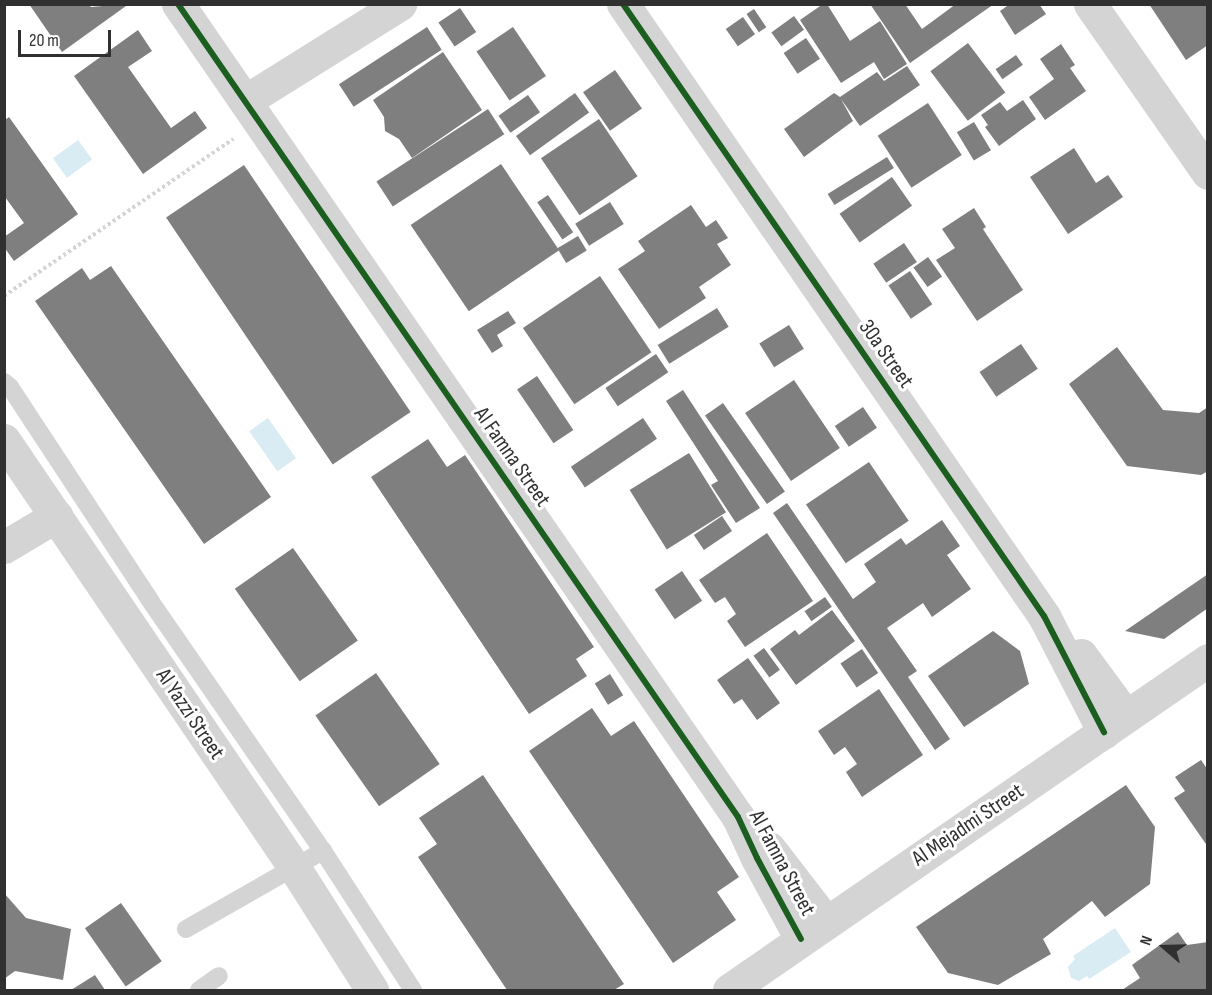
<!DOCTYPE html>
<style>
body{margin:0}
#map{position:relative;width:1212px;height:995px;overflow:hidden;background:#fff;font-family:"Sofia Sans Condensed",sans-serif}
div>[style]{position:absolute}
[style*='--x']{left:calc(var(--x)*1px);top:calc(var(--y)*1px);width:calc(var(--w)*1px);rotate:calc(var(--a)*1deg)}
.water>*{inset:0;background:#d9ebf3;transform-origin:0 0}
.building>*{inset:0;background:#7f7f7f;transform-origin:0 0}
.path>*{height:4px;margin-top:-2px;transform-origin:0;background:repeating-linear-gradient(90deg,#d4d4d4 0 3px,transparent 0 6px)}
.service>*{height:18px;margin:-9px;padding:0 9px;transform-origin:9px;border-radius:9px;background:#d4d4d4}
.minor>*{height:33px;margin:-16.5px;padding:0 16.5px;transform-origin:16.5px;border-radius:16.5px;background:#d4d4d4}
.cycleway>*{height:6px;margin:-3px;padding:0 3px;transform-origin:3px;border-radius:3px;background:#1b5e20}
span{translate:-50% -50%;white-space:nowrap;text-align:center;line-height:1.15;-webkit-text-stroke:6px #fff;paint-order:stroke}
.street-label{font-size:22px;color:#303030}
.frame{position:absolute;inset:0;border:6px solid #303030;pointer-events:none}
.north{position:absolute;left:1134px;top:917px;width:60px;height:60px;-webkit-text-stroke:4px #fff;paint-order:stroke;rotate:290deg;font-size:16px;font-weight:700;line-height:24px;text-align:center;color:#303030}
.north::after{content:'';display:block;margin:auto;width:21px;height:27px;background:#303030;clip-path:polygon(50% 0,100% 100%,50% 72%,0 100%)}
.scale{position:absolute;left:18px;top:30px;width:93px;height:27px;box-sizing:border-box;border:3px solid #303030;border-top:0;padding-left:8px;font-size:18px;line-height:21px;white-space:nowrap;color:#303030;-webkit-text-stroke:4px #fff;paint-order:stroke}
</style>
<div id="map">
<div class="water">
<i style="left:78px;top:140px;width:24px;height:31px;rotate:54deg"></i>
<i style="left:268px;top:418px;width:49px;height:23px;rotate:55deg"></i>
<i style="clip-path:polygon(1115px 928px,1131px 952px,1089px 979px,1087px 976px,1079px 981px,1071px 978px,1068px 967px,1075px 959px,1073px 956px)"></i>
</div>
<div class="building">
<i style="clip-path:polygon(29px 4px,89px 4px,91px 7px,125px 4px,126px 6px,62px 52px)"></i>
<i style="clip-path:polygon(823px 4px,827px 4px,850px 41px,880px 21px,907px 64px,884px 79px,874px 62px,841px 83px,800px 20px)"></i>
<i style="clip-path:polygon(870px 4px,905px 4px,922px 29px,956px 4px,994px 4px,910px 63px)"></i>
<i style="clip-path:polygon(1010px 4px,1039px 4px,1046px 14px,1015px 35px,1000px 11px)"></i>
<i style="clip-path:polygon(1149px 4px,1208px 4px,1208px 45px,1186px 60px)"></i>
<i style="left:460px;top:8px;width:29px;height:26px;rotate:56deg"></i>
<i style="left:754px;top:9px;width:22px;height:9px;rotate:56deg"></i>
<i style="left:794px;top:16px;width:17px;height:28px;rotate:54deg"></i>
<i style="left:743px;top:17px;width:21px;height:21px;rotate:55deg"></i>
<i style="left:427px;top:27px;width:27px;height:105px;rotate:57deg"></i>
<i style="left:513px;top:27px;width:59px;height:44px;rotate:56deg"></i>
<i style="clip-path:polygon(138px 30px,152px 51px,128px 67px,171px 128px,195px 111px,207px 128px,143px 174px,74px 76px)"></i>
<i style="left:806px;top:38px;width:25px;height:27px;rotate:56deg"></i>
<i style="left:968px;top:43px;width:62px;height:47px;rotate:53deg"></i>
<i style="clip-path:polygon(1061px 44px,1075px 65px,1070px 68px,1086px 91px,1045px 120px,1029px 97px,1054px 79px,1040px 59px)"></i>
<i style="clip-path:polygon(443px 52px,482px 110px,412px 158px,399px 139px,385px 131px,384px 117px,373px 100px)"></i>
<i style="left:1016px;top:55px;width:12px;height:25px;rotate:55deg"></i>
<i style="clip-path:polygon(907px 66px,920px 85px,860px 126px,841px 99px,853px 121px,804px 157px,784px 129px,834px 93px,840px 97px,877px 72px,884px 81px)"></i>
<i style="left:615px;top:70px;width:47px;height:39px;rotate:55deg"></i>
<i style="left:575px;top:93px;width:24px;height:73px;rotate:54deg"></i>
<i style="left:528px;top:95px;width:21px;height:36px;rotate:55deg"></i>
<i style="clip-path:polygon(1023px 100px,1036px 119px,999px 146px,985px 127px,988px 125px,981px 115px,1000px 102px,1007px 111px)"></i>
<i style="left:928px;top:103px;width:62px;height:60px;rotate:57deg"></i>
<i style="left:488px;top:109px;width:30px;height:133px;rotate:57deg"></i>
<i style="clip-path:polygon(9px 117px,78px 214px,14px 261px,4px 247px,4px 237px,24px 223px,5px 197px,5px 120px)"></i>
<i style="left:599px;top:119px;width:69px;height:70px;rotate:56deg"></i>
<i style="left:974px;top:122px;width:33px;height:20px;rotate:59deg"></i>
<i style="clip-path:polygon(1074px 148px,1096px 183px,1108px 175px,1123px 197px,1068px 234px,1030px 177px)"></i>
<i style="left:887px;top:157px;width:13px;height:70px;rotate:58deg"></i>
<i style="left:501px;top:164px;width:104px;height:109px;rotate:56deg"></i>
<i style="left:244px;top:165px;width:298px;height:94px;rotate:56deg"></i>
<i style="left:892px;top:177px;width:35px;height:64px;rotate:55deg"></i>
<i style="left:548px;top:195px;width:45px;height:13px;rotate:56deg"></i>
<i style="left:610px;top:202px;width:26px;height:41px;rotate:58deg"></i>
<i style="clip-path:polygon(691px 205px,706px 227px,716px 220px,728px 238px,717px 244px,731px 265px,699px 287px,706px 298px,659px 329px,618px 269px,645px 251px,638px 241px)"></i>
<i style="clip-path:polygon(974px 208px,986px 227px,983px 229px,1023px 290px,977px 321px,936px 260px,955px 248px,942px 229px)"></i>
<i style="left:578px;top:236px;width:17px;height:24px;rotate:59deg"></i>
<i style="left:904px;top:243px;width:23px;height:37px;rotate:56deg"></i>
<i style="left:928px;top:257px;width:24px;height:18px;rotate:54deg"></i>
<i style="clip-path:polygon(111px 266px,271px 497px,204px 544px,35px 301px,82px 268px,90px 280px)"></i>
<i style="left:910px;top:271px;width:40px;height:26px;rotate:56deg"></i>
<i style="left:600px;top:276px;width:92px;height:93px;rotate:56deg"></i>
<i style="left:717px;top:308px;width:22px;height:70px;rotate:58deg"></i>
<i style="clip-path:polygon(508px 311px,516px 323px,497px 335px,503px 346px,492px 353px,477px 330px)"></i>
<i style="left:789px;top:325px;width:28px;height:35px;rotate:58deg"></i>
<i style="left:1021px;top:344px;width:30px;height:50px;rotate:56deg"></i>
<i style="clip-path:polygon(1117px 347px,1163px 410px,1199px 413px,1208px 407px,1208px 471px,1201px 475px,1127px 466px,1069px 384px)"></i>
<i style="left:656px;top:354px;width:22px;height:61px;rotate:56deg"></i>
<i style="left:537px;top:376px;width:65px;height:24px;rotate:56deg"></i>
<i style="left:794px;top:380px;width:82px;height:59px;rotate:56deg"></i>
<i style="clip-path:polygon(683px 390px,760px 508px,736px 523px,711px 485px,718px 481px,666px 401px)"></i>
<i style="left:723px;top:403px;width:108px;height:22px;rotate:55deg"></i>
<i style="left:863px;top:407px;width:25px;height:34px;rotate:56deg"></i>
<i style="left:643px;top:418px;width:25px;height:87px;rotate:56deg"></i>
<i style="clip-path:polygon(428px 439px,447px 467px,465px 455px,594px 647px,576px 659px,587px 676px,529px 714px,371px 477px)"></i>
<i style="left:689px;top:453px;width:70px;height:70px;rotate:58deg"></i>
<i style="left:869px;top:462px;width:71px;height:76px;rotate:56deg"></i>
<i style="clip-path:polygon(787px 503px,853px 599px,876px 582px,864px 564px,901px 538px,906px 545px,942px 520px,960px 546px,947px 555px,971px 589px,932px 617px,923px 603px,887px 628px,917px 671px,908px 677px,950px 739px,935px 750px,773px 513px)"></i>
<i style="left:722px;top:516px;width:18px;height:34px;rotate:56deg"></i>
<i style="clip-path:polygon(767px 533px,813px 601px,745px 647px,727px 621px,736px 614px,725px 597px,715px 603px,699px 580px)"></i>
<i style="left:293px;top:548px;width:113px;height:71px;rotate:55deg"></i>
<i style="left:682px;top:571px;width:36px;height:33px;rotate:56deg"></i>
<i style="clip-path:polygon(1208px 574px,1208px 608px,1164px 639px,1125px 631px)"></i>
<i style="left:825px;top:597px;width:12px;height:25px;rotate:55deg"></i>
<i style="clip-path:polygon(832px 610px,855px 641px,796px 685px,770px 649px,795px 630px,799px 635px)"></i>
<i style="clip-path:polygon(993px 631px,1020px 651px,1029px 684px,964px 727px,928px 676px)"></i>
<i style="left:764px;top:648px;width:27px;height:13px;rotate:54deg"></i>
<i style="left:862px;top:649px;width:29px;height:26px;rotate:56deg"></i>
<i style="clip-path:polygon(748px 658px,780px 703px,757px 720px,742px 699px,734px 704px,717px 680px)"></i>
<i style="left:376px;top:673px;width:111px;height:74px;rotate:55deg"></i>
<i style="left:610px;top:674px;width:25px;height:18px;rotate:58deg"></i>
<i style="clip-path:polygon(879px 689px,923px 755px,862px 797px,846px 772px,857px 764px,845px 747px,834px 755px,818px 731px)"></i>
<i style="clip-path:polygon(592px 708px,611px 736px,634px 721px,739px 877px,717px 892px,736px 920px,673px 963px,529px 751px)"></i>
<i style="clip-path:polygon(1201px 760px,1208px 770px,1208px 847px,1174px 798px,1185px 791px,1175px 777px)"></i>
<i style="clip-path:polygon(483px 775px,624px 984px,614px 990px,507px 990px,418px 857px,437px 844px,419px 818px)"></i>
<i style="clip-path:polygon(1126px 785px,1155px 827px,1150px 884px,1105px 917px,1092px 901px,1043px 939px,1051px 954px,998px 985px,948px 973px,916px 927px)"></i>
<i style="clip-path:polygon(4px 893px,26px 918px,71px 929px,63px 980px,15px 971px,4px 979px)"></i>
<i style="left:121px;top:903px;width:71px;height:44px;rotate:55deg"></i>
<i style="clip-path:polygon(1178px 932px,1187px 945px,1208px 942px,1208px 990px,1122px 990px,1140px 978px,1132px 965px)"></i>
<i style="clip-path:polygon(95px 975px,105px 990px,71px 990px)"></i>
</div>
<div class="path">
<i style="--x:4;--y:296;--w:278;--a:-34.4"></i>
</div>
<div class="service">
<i style="--x:4;--y:382;--w:8;--a:40"></i>
<i style="--x:10;--y:387;--w:254;--a:56.7"></i>
<i style="--x:149;--y:599;--w:306;--a:55.4"></i>
<i style="--x:323;--y:851;--w:166;--a:57.1"></i>
<i style="--x:186;--y:929;--w:158;--a:-29.7"></i>
<i style="--x:199;--y:990;--w:24;--a:-35"></i>
</div>
<div class="minor">
<i style="--x:178;--y:4;--w:987;--a:55.44"></i>
<i style="--x:738;--y:817;--w:45;--a:65.1"></i>
<i style="--x:757;--y:858;--w:92;--a:61.5"></i>
<i style="--x:623;--y:4;--w:743;--a:55.48"></i>
<i style="--x:1044;--y:616;--w:131;--a:62.7"></i>
<i style="--x:1090;--y:4;--w:206;--a:55.1"></i>
<i style="--x:245;--y:101;--w:183;--a:-32"></i>
<i style="--x:4;--y:440;--w:516;--a:55.82"></i>
<i style="--x:294;--y:867;--w:146;--a:57.6"></i>
<i style="--x:4;--y:547;--w:61;--a:-30.8"></i>
<i style="--x:1081;--y:655;--w:76;--a:53.6"></i>
<i style="--x:769;--y:848;--w:93;--a:52.4"></i>
<i style="--x:729;--y:990;--w:582;--a:-34.56"></i>
</div>
<div class="cycleway">
<i style="--x:178;--y:4;--w:987;--a:55.44"></i>
<i style="--x:738;--y:817;--w:45;--a:65.1"></i>
<i style="--x:757;--y:858;--w:92;--a:61.5"></i>
<i style="--x:623;--y:4;--w:743;--a:55.48"></i>
<i style="--x:1044;--y:616;--w:131;--a:62.7"></i>
</div>
<div class="street-label">
<span style="left:886px;top:354px;rotate:55deg">30a Street</span>
<span style="left:512px;top:457px;rotate:55deg">Al Famna Street</span>
<span style="left:190px;top:714px;rotate:56deg">Al Yazzi Street</span>
<span style="left:968px;top:825px;rotate:-34deg">Al Mejadmi Street</span>
<span style="left:782px;top:863px;rotate:62deg">Al Famna Street</span>
</div>
<div class="frame"></div>
<div class="north">N</div>
<div class="scale">20 m</div>
</div>
